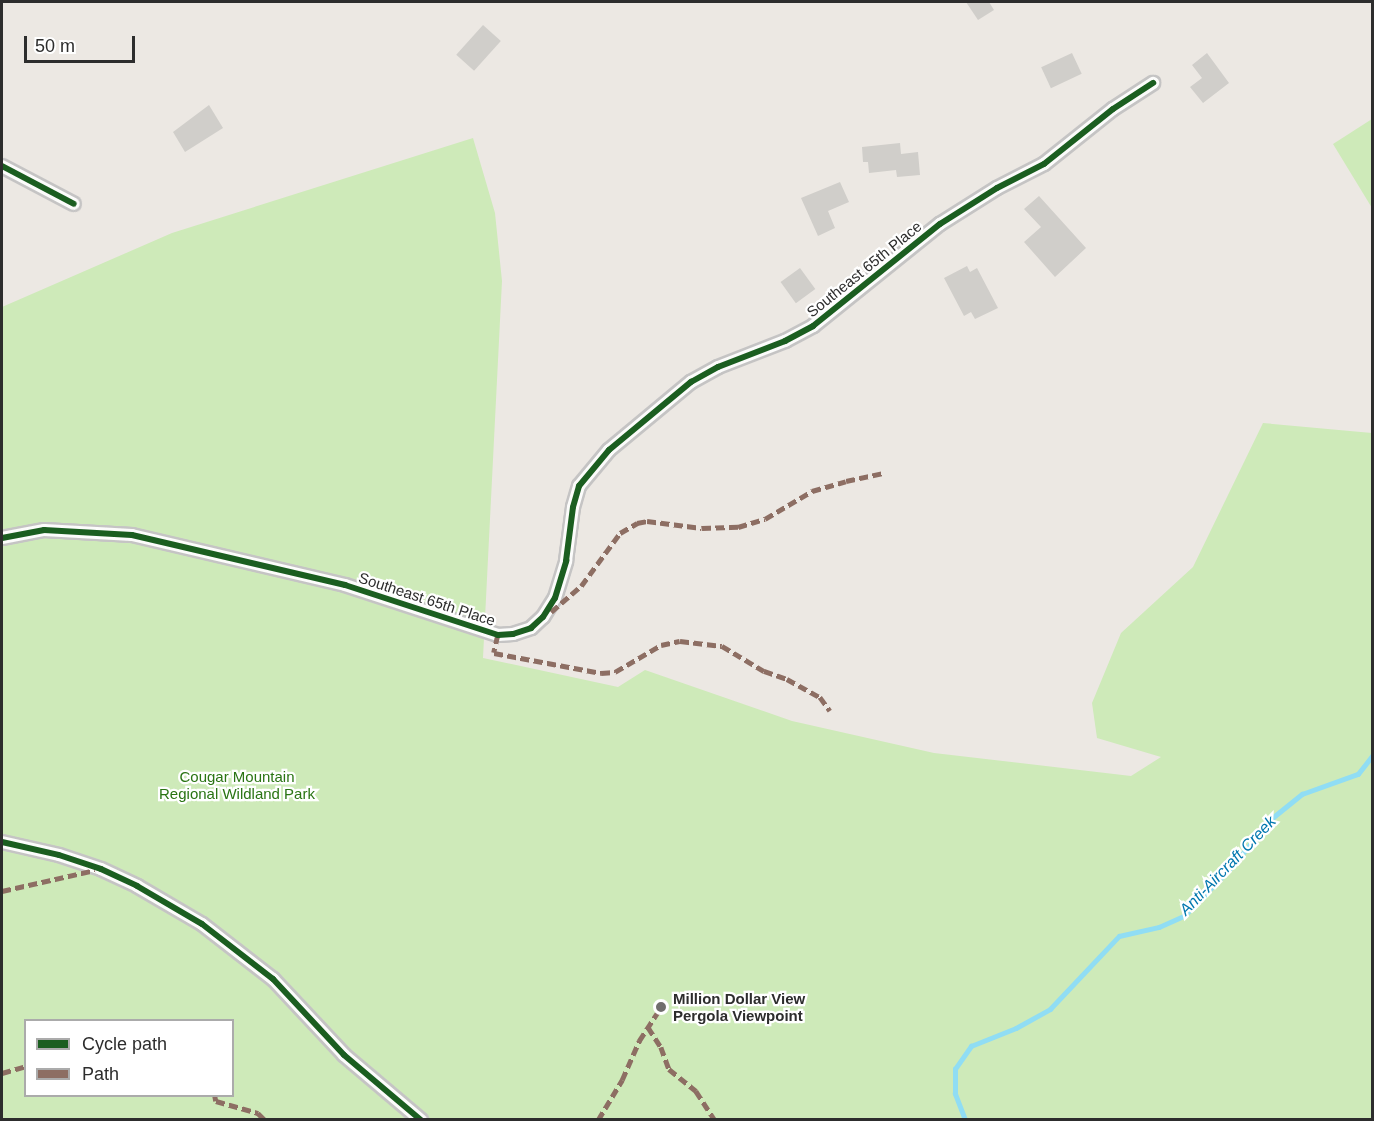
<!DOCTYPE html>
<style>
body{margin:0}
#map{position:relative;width:1374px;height:1121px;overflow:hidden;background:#ece8e3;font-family:Helvetica,sans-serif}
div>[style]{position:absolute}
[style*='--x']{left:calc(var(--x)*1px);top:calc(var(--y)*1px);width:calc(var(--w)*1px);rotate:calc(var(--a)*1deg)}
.green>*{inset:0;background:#ceeab9}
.stream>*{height:4.5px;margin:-2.25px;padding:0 2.25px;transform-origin:2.25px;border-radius:2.25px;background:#90ddf4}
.building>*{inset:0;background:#d0ceca;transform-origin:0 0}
.roads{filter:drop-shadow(2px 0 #c5c4c4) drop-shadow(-2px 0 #c5c4c4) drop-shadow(0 2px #c5c4c4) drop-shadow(0 -2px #c5c4c4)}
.minor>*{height:12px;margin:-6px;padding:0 6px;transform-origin:6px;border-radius:6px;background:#fcfcfb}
.quiet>*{height:4.5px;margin-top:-2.25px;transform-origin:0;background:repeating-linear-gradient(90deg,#8d6e63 0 9px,transparent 0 13.5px)}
.cycleway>*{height:6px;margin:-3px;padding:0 3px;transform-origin:3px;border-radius:3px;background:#1b5e20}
.dots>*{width:16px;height:16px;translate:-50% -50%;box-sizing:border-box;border:3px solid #fff;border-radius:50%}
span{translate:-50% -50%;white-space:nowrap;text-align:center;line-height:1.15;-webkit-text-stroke:4.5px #fff;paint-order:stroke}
.street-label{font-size:15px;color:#2d2d2d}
.park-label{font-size:15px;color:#2a7413}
.poi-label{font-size:15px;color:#2d2d2d;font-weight:700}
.left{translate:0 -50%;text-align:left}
.water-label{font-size:16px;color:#0077af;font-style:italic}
.frame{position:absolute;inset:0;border:3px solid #2d2d2d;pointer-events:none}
.legend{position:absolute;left:24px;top:1019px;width:210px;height:78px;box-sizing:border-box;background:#fff;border:2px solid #ababab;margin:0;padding:8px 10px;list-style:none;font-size:18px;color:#2d2d2d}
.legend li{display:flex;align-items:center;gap:12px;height:30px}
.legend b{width:30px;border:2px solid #ababab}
.scale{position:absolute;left:24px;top:36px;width:111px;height:27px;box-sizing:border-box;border:3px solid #2d2d2d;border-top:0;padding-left:8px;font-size:18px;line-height:21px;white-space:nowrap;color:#2d2d2d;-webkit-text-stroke:4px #fff;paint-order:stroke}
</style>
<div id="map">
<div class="green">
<i style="clip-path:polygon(1372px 119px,1372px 208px,1333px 144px)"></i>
<i style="clip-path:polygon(evenodd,473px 138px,495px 213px,502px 281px,483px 658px,618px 687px,645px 670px,792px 721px,934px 753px,1131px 776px,1161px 757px,1097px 738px,1092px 703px,1121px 633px,1193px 567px,1263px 423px,1372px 433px,1372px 1119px,2px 1119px,2px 307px,172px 233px,473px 138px,26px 1020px,232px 1020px,232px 1096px,26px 1096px,26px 1020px)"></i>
</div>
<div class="stream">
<i style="--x:965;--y:1120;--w:28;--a:-111"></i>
<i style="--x:955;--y:1094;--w:25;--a:-90"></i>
<i style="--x:955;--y:1069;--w:28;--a:-55"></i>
<i style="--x:971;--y:1046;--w:48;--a:-21.8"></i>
<i style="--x:1016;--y:1028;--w:39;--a:-29"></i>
<i style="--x:1050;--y:1009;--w:100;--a:-46.6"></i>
<i style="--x:1119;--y:936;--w:41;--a:-12.7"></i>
<i style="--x:1159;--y:927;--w:27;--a:-24"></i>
<i style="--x:1184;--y:916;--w:72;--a:-46.1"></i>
<i style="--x:1234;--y:864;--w:58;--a:-50.6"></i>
<i style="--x:1271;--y:819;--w:40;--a:-39"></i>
<i style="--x:1302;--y:794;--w:59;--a:-19.7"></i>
<i style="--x:1358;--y:774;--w:23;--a:-52"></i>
</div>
<div class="building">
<i style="clip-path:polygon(966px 2px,989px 2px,994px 10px,978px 20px)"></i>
<i style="left:483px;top:25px;width:24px;height:40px;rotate:42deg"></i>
<i style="left:1072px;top:53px;width:23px;height:34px;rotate:65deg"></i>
<i style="clip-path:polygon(1207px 53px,1229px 83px,1203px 103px,1190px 87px,1202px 78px,1192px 65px)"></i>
<i style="clip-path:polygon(209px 105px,223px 128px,185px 152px,173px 132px)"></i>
<i style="clip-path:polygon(900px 143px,901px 154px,918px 152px,920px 175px,897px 177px,896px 170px,869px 173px,868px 162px,863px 162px,862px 147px)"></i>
<i style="clip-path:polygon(840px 182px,849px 202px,828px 211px,835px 228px,818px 236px,801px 198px)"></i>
<i style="clip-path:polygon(1039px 196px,1086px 248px,1055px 277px,1024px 242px,1041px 227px,1024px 209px)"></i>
<i style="clip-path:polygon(967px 266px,970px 272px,977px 268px,998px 308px,975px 319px,971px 312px,964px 316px,944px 278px)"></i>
<i style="left:800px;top:268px;width:26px;height:24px;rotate:54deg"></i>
</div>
<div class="roads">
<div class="minor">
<i style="--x:2;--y:166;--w:81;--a:27.8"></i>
<i style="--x:2;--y:538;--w:43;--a:-10.8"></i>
<i style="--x:44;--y:530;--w:88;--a:3.3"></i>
<i style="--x:132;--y:535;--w:219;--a:13.2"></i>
<i style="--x:345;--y:585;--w:161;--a:18.1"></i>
<i style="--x:498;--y:635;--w:15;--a:-4"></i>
<i style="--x:513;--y:634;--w:19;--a:-18"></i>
<i style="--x:531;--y:628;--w:16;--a:-43"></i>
<i style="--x:543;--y:617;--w:22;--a:-58"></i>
<i style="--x:555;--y:598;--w:39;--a:-73"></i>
<i style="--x:566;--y:561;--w:54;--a:-82.6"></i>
<i style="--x:573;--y:507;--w:22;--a:-74"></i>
<i style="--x:579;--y:486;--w:47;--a:-50.2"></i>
<i style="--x:609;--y:450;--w:107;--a:-39.7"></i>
<i style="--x:691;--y:382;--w:31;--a:-29"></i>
<i style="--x:718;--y:367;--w:72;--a:-21.2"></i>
<i style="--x:785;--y:341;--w:32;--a:-28"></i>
<i style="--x:813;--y:326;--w:163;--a:-38.8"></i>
<i style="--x:940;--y:224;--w:67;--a:-32.3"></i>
<i style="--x:997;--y:188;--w:53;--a:-27.1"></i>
<i style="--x:1044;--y:164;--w:88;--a:-38.6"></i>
<i style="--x:1113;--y:109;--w:48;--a:-33"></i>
<i style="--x:2;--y:842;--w:58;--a:12.8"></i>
<i style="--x:59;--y:855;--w:44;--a:18.4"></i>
<i style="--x:101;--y:869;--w:40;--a:25"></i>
<i style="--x:137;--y:886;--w:75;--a:30.3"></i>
<i style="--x:202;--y:924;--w:90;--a:37.8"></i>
<i style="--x:273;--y:979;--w:104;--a:46.9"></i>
<i style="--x:344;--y:1055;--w:101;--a:40.2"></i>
</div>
</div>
<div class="quiet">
<i style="--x:551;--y:612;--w:40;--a:-41"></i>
<i style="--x:581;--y:586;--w:66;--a:-53.7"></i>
<i style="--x:620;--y:533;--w:20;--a:-30"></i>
<i style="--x:637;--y:523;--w:10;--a:-11"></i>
<i style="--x:647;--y:521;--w:55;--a:7.3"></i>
<i style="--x:702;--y:528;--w:36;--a:-2"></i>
<i style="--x:738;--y:527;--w:28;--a:-17"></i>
<i style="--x:765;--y:519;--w:55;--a:-30.8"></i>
<i style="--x:812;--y:491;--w:35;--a:-16"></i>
<i style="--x:846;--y:481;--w:40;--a:-12"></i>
<i style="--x:498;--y:635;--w:18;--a:103"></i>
<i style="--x:494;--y:653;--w:109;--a:10.6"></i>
<i style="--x:601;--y:673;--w:14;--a:-4"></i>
<i style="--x:615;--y:672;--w:53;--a:-30.4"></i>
<i style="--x:661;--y:645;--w:19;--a:-12"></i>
<i style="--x:680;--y:641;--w:42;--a:6.8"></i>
<i style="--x:722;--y:646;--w:49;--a:30.8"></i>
<i style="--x:764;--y:671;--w:24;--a:19"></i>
<i style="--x:787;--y:679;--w:38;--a:29"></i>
<i style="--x:820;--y:697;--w:17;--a:54"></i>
<i style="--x:2;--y:891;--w:95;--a:-12.7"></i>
<i style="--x:648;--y:1027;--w:24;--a:57"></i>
<i style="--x:661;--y:1047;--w:23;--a:70"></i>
<i style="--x:669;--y:1069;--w:35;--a:39"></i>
<i style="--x:696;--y:1091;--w:35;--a:57"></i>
<i style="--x:2;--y:1073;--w:25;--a:-16"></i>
<i style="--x:215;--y:1096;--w:5;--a:79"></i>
<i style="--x:216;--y:1101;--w:44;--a:15.9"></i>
<i style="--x:258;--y:1113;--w:10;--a:45"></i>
<i style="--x:598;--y:1120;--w:47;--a:-59"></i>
<i style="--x:622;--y:1080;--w:43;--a:-66.4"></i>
<i style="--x:639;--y:1041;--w:40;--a:-57.1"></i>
</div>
<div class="cycleway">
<i style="--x:2;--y:166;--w:81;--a:27.8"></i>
<i style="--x:2;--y:538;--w:43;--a:-10.8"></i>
<i style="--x:44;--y:530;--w:88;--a:3.3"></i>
<i style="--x:132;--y:535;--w:219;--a:13.2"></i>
<i style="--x:345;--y:585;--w:161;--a:18.1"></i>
<i style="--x:498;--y:635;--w:15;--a:-4"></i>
<i style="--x:513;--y:634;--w:19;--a:-18"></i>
<i style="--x:531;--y:628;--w:16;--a:-43"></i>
<i style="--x:543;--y:617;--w:22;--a:-58"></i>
<i style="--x:555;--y:598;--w:39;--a:-73"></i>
<i style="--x:566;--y:561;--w:54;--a:-82.6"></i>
<i style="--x:573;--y:507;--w:22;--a:-74"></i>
<i style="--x:579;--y:486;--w:47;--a:-50.2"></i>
<i style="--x:609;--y:450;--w:107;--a:-39.7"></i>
<i style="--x:691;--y:382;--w:31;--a:-29"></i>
<i style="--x:718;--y:367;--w:72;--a:-21.2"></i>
<i style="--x:785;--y:341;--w:32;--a:-28"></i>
<i style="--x:813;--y:326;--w:163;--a:-38.8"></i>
<i style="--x:940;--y:224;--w:67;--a:-32.3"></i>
<i style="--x:997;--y:188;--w:53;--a:-27.1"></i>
<i style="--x:1044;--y:164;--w:88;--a:-38.6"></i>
<i style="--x:1113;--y:109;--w:48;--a:-33"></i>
<i style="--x:2;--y:842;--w:58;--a:12.8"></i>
<i style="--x:59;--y:855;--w:44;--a:18.4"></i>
<i style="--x:101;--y:869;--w:40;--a:25"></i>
<i style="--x:137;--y:886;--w:75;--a:30.3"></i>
<i style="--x:202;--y:924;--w:90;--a:37.8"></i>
<i style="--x:273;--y:979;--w:104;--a:46.9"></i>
<i style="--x:344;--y:1055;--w:101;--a:40.2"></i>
</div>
<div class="dots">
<i style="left:661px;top:1007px;background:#706e6d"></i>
</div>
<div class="street-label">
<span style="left:864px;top:269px;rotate:-39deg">Southeast 65th Place</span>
<span style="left:427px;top:599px;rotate:18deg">Southeast 65th Place</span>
</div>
<div class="park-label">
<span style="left:237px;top:785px">Cougar Mountain<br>Regional Wildland Park</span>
</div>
<div class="poi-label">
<span class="left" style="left:673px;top:1007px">Million Dollar View<br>Pergola Viewpoint</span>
</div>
<div class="water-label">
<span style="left:1228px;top:866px;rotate:-46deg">Anti-Aircraft Creek</span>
</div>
<div class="frame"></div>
<ul class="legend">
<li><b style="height:8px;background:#1b5e20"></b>Cycle path</li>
<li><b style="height:8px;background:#8d6e63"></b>Path</li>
</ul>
<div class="scale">50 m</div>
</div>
